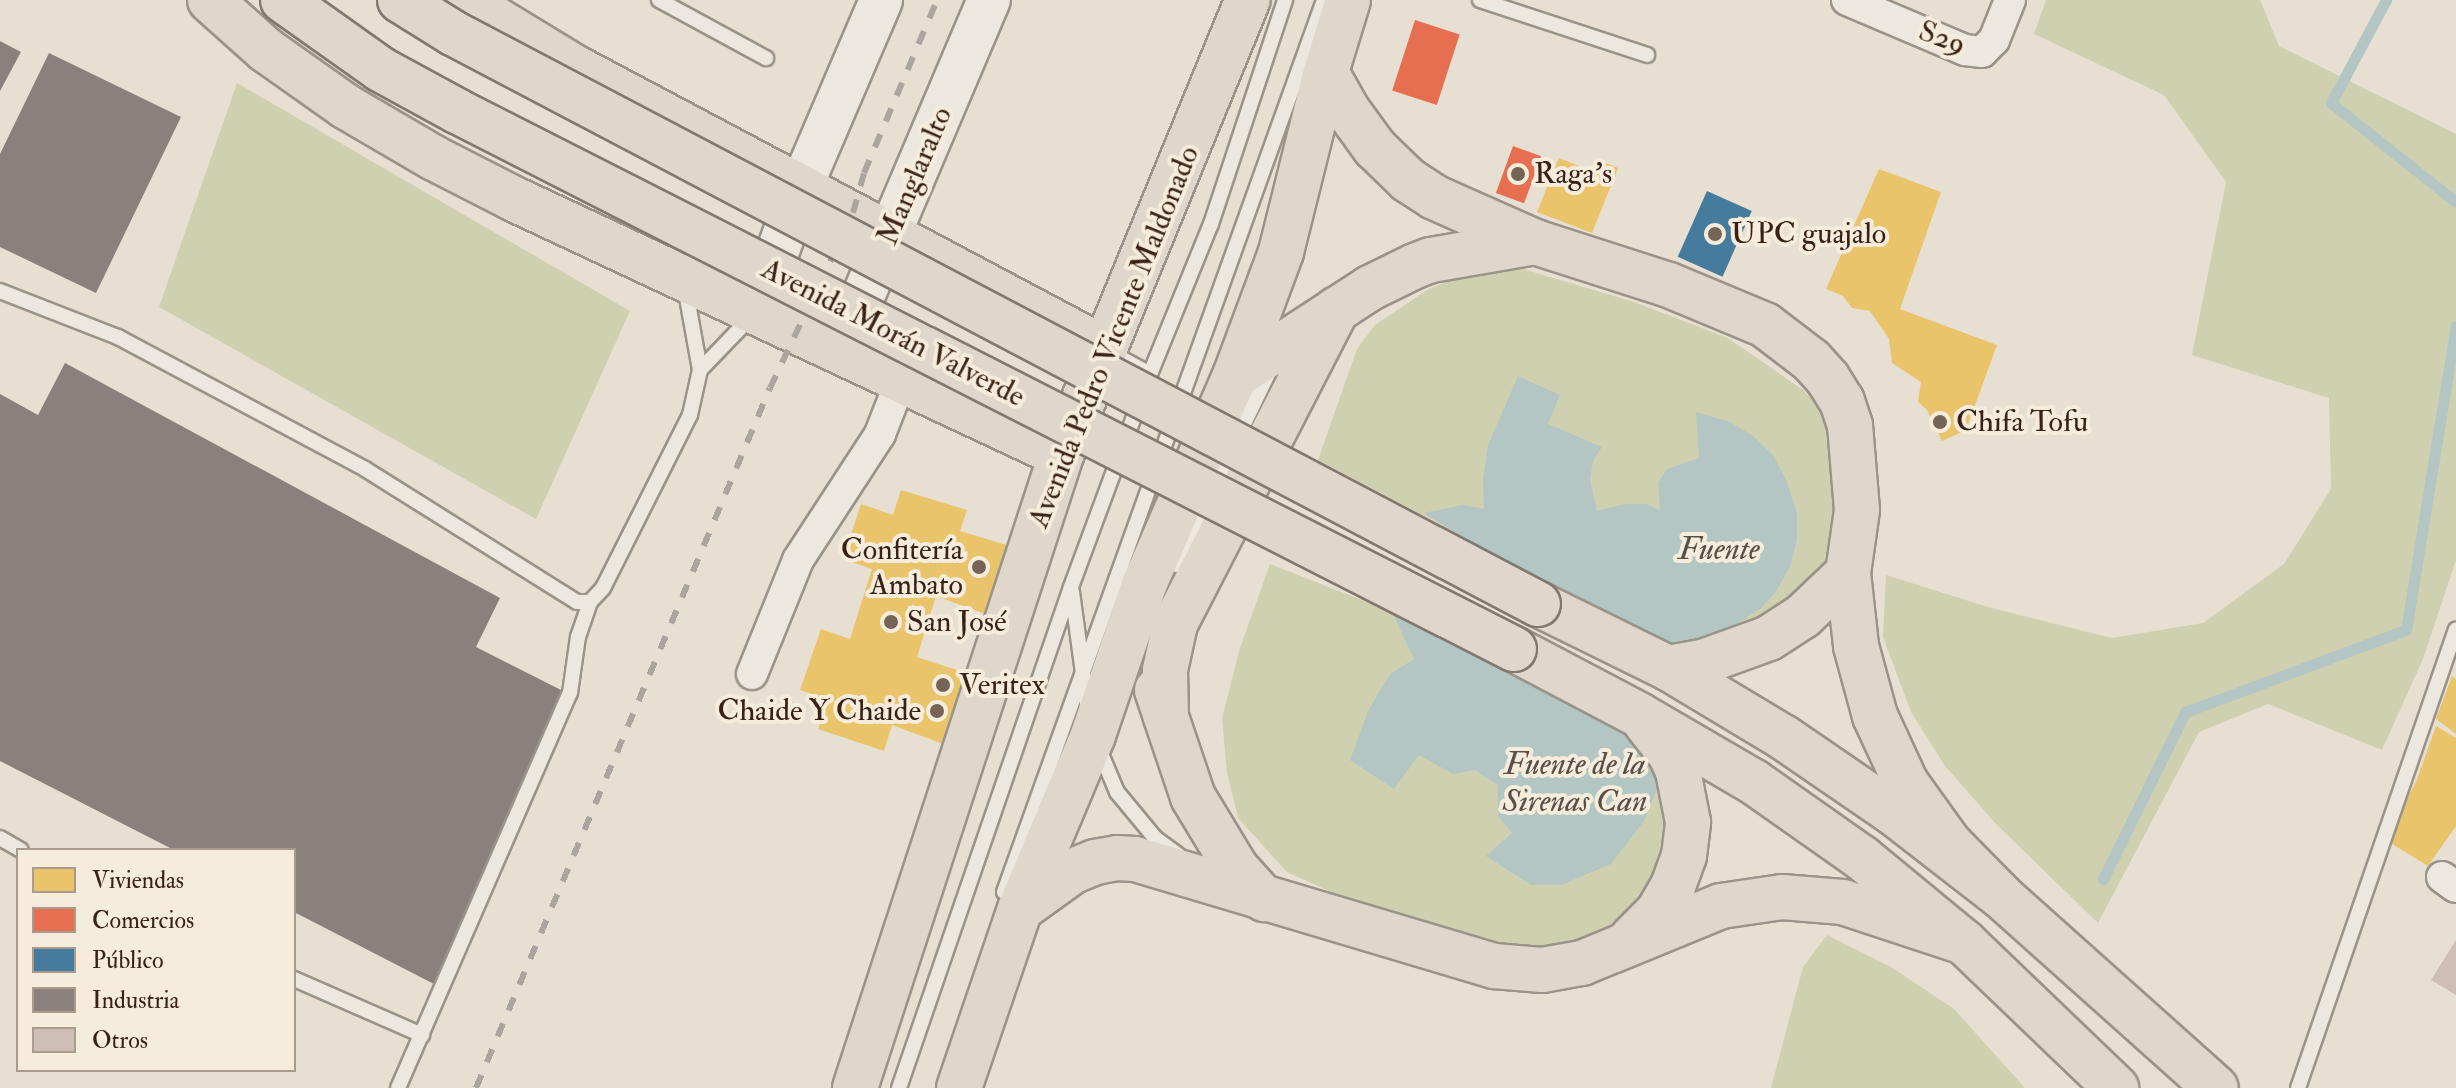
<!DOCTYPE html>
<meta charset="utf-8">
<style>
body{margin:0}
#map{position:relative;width:2456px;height:1088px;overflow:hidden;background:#e7dfd1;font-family:"IM FELL Double Pica",serif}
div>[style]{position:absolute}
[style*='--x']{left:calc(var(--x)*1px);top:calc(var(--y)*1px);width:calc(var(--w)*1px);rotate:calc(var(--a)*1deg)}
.green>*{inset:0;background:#cfd0b0}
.water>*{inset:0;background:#b3c6c4}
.homes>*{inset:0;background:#e9c46a}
.shops>*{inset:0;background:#e76f51;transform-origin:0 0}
.public>*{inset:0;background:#457b9d;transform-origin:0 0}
.industry>*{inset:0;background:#8a817c}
.stream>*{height:11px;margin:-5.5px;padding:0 5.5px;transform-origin:5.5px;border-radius:5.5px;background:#b3c6c4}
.building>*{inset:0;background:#cebeb6}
.roads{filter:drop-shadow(2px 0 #9a9389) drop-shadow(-2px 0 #9a9389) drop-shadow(0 2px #9a9389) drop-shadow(0 -2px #9a9389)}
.service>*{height:14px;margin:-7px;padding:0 7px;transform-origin:7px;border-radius:7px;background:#ece8e0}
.minor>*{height:30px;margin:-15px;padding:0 15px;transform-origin:15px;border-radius:15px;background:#ece8e0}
.secondary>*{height:42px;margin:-21px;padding:0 21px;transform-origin:21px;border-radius:21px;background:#ece8e0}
.primary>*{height:44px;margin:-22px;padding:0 22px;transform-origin:22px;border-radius:22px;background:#dfd7cb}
.rail>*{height:6px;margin-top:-3px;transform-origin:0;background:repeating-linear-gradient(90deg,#aba59f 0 14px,transparent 0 28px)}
.bridges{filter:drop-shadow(2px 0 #817970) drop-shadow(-2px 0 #817970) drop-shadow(0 2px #817970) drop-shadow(0 -2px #817970)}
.primary-bridge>*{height:44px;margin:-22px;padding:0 22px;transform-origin:22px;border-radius:22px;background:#dfd7cb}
.dots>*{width:22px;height:22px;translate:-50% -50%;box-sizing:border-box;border:4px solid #f5ecdb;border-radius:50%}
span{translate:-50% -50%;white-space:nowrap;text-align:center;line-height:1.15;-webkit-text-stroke:8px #f5ecdb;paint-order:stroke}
.street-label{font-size:30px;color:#392215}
.poi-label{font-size:30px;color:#392215}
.left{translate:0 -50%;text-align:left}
.right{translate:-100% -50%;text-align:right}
.water-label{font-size:32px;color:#575048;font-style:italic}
.legend{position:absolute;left:16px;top:848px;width:280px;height:224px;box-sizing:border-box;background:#f5ecdb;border:2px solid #aa9b8c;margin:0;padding:10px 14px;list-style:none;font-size:24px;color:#392215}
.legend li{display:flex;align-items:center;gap:16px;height:40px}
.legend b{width:40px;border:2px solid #aa9b8c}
</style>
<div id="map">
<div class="green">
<i style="clip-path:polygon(2046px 0,2260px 0,2279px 46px,2456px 134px,2456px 560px,2423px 659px,2382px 750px,2268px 704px,2199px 732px,2098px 923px,1995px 823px,1945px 766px,1911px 712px,1883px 637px,1886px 575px,1988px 607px,2112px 638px,2203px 623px,2284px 564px,2331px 489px,2329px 398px,2192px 355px,2226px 182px,2164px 95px,2034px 34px)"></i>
<i style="clip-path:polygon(237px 83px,630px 311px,536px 519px,159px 307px)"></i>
<i style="clip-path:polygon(1523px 269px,1634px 302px,1728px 338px,1803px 390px,1825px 414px,1838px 456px,1848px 573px,1715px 649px,1666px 643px,1318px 460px,1357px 349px,1375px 325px,1427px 290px,1456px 278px)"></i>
<i style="clip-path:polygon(1270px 564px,1392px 612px,1620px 715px,1687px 804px,1658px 912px,1542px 970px,1387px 917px,1287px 872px,1238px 818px,1227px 773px,1222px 718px,1240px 648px)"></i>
<i style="clip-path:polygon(1827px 935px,1891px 967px,1954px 1009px,2025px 1088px,1771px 1088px,1803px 967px)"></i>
</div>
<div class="water">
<i style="clip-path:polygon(1518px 376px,1560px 395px,1548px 424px,1602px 447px,1593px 461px,1590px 480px,1597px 511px,1626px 504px,1646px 504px,1660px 510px,1658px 483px,1667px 469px,1699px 458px,1696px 412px,1730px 422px,1753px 436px,1773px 455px,1787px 482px,1797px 513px,1797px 540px,1790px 567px,1775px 593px,1759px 610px,1736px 624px,1705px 638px,1666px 643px,1478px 546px,1424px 513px,1462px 505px,1484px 509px,1483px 479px,1488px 445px)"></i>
<i style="clip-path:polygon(1392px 612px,1620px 715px,1671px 755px,1644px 821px,1611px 864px,1561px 885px,1531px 885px,1486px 856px,1512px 833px,1498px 816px,1498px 785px,1474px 770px,1453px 774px,1419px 755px,1394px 789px,1350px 760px,1369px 709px,1390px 674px,1414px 659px)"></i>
</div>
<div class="homes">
<i style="clip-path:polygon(1559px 158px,1599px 174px,1603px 162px,1618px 168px,1592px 233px,1537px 212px)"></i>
<i style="clip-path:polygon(1879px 169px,1941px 192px,1900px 309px,1997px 345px,1966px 430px,1942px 441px,1927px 410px,1918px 402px,1921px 382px,1892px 363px,1889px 339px,1870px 311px,1852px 308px,1843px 296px,1826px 289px)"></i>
<i style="clip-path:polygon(901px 490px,967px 510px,960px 531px,1010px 546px,988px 615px,936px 596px,917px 657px,969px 674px,946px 745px,892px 725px,884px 751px,818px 729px,827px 699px,800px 690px,821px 629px,850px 639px,872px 569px,843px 559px,861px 504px,893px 515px)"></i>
<i style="clip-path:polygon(2452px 676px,2456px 679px,2456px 734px,2436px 719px)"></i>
<i style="clip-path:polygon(2436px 726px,2456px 738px,2456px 826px,2428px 866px,2384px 839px,2416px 782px)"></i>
</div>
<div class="shops">
<i style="left:1415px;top:20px;width:47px;height:74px;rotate:18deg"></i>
<i style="left:1513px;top:146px;width:30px;height:50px;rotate:20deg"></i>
</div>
<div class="public">
<i style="left:1707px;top:191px;width:49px;height:72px;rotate:24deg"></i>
</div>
<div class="industry">
<i style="clip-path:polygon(0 41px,21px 52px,0 91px)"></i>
<i style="clip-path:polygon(49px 53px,181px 117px,96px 293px,0 247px,0 154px)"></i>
<i style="clip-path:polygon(65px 363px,500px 598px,476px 647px,563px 691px,434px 984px,294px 912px,294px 850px,174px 850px,0 761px,0 394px,38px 415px)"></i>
</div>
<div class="stream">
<i style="--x:2386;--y:0;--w:117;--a:118.1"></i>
<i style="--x:2331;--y:103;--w:159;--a:38.4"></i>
<i style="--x:2103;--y:879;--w:186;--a:-63.8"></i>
<i style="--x:2185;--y:712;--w:236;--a:-20.4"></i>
<i style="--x:2406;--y:630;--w:308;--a:-80.7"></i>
</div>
<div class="building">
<i style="clip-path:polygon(2456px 940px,2456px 995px,2431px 980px)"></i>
</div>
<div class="roads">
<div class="service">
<i style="--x:659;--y:0;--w:122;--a:28.5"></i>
<i style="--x:1480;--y:0;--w:176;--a:18.2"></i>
<i style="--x:0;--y:291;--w:127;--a:21.3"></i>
<i style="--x:118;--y:337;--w:280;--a:28.1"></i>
<i style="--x:365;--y:469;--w:250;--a:32.1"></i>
<i style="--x:577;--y:602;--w:13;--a:0"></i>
<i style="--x:1108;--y:351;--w:48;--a:28.7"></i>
<i style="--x:700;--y:370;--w:76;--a:-46.1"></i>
<i style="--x:1176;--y:565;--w:219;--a:-64.3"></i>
<i style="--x:1072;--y:592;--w:119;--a:82.3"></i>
<i style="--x:1099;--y:749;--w:47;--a:67.3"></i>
<i style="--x:1117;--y:792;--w:60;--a:50.4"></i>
<i style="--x:1155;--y:838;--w:29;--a:36"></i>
<i style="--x:0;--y:838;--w:24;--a:30"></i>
<i style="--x:1004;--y:892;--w:948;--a:-70.26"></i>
<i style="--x:294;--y:979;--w:140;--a:23.6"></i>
<i style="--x:398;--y:1088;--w:431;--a:-66.5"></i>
<i style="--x:570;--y:693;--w:57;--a:-81.9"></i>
<i style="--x:578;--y:637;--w:37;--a:-71"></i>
<i style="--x:590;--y:602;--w:19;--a:-47"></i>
<i style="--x:603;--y:588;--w:194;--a:-63.3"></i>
<i style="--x:690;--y:415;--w:46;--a:-77.5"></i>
<i style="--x:700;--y:370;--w:84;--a:-100.2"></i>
<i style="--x:899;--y:1088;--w:530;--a:-71.05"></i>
<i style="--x:1071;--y:587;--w:227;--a:-69.7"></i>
<i style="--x:1150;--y:374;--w:162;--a:-67.9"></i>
<i style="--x:1211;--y:224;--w:236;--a:-71.7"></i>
<i style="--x:2298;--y:1088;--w:485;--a:-71"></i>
</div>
<div class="minor">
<i style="--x:1847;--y:0;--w:128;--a:23"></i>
<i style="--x:1965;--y:50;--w:17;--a:7"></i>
<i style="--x:1982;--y:52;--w:17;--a:-45"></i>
<i style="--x:1994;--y:40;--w:43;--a:-68.2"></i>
<i style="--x:752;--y:674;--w:123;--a:-68"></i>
<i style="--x:798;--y:560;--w:150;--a:-56.9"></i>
<i style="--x:880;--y:434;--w:58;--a:-68.7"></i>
<i style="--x:2442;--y:877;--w:17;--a:36"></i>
</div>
<div class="secondary">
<i style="--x:759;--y:303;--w:123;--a:-70.1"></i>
<i style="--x:801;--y:187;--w:203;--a:-66.8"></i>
<i style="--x:842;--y:346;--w:376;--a:-67"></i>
</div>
<div class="primary">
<i style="--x:210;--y:0;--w:75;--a:41.8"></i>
<i style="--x:266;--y:50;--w:97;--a:35.3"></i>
<i style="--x:345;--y:106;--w:103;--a:30.3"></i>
<i style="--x:434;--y:158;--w:90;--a:27.1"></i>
<i style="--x:514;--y:199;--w:604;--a:25.08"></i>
<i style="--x:464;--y:0;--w:129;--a:31.3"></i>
<i style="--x:574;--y:67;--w:601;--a:27.97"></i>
<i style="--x:1326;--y:72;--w:45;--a:60.6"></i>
<i style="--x:1348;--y:111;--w:46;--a:53.9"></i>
<i style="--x:1375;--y:148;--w:46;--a:44.1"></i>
<i style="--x:1408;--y:180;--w:31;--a:33"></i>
<i style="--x:1434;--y:197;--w:111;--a:24"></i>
<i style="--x:1535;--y:242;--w:141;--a:17.8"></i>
<i style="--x:1669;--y:285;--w:104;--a:22.6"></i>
<i style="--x:1765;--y:325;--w:58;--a:37.3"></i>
<i style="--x:1811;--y:360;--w:25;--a:48"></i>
<i style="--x:1828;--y:379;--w:26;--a:58"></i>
<i style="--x:1842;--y:401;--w:25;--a:72"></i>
<i style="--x:1850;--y:425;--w:85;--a:85.3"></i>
<i style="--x:1857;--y:510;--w:64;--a:98.1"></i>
<i style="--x:1848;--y:573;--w:73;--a:83.7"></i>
<i style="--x:1856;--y:646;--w:73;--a:74.8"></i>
<i style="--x:1875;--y:716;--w:74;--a:65.2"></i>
<i style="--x:1906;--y:783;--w:74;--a:54.4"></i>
<i style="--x:1949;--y:843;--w:74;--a:45.5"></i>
<i style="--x:1235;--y:376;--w:161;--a:-33.1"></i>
<i style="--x:1370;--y:288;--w:50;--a:-26.1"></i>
<i style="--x:1415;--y:266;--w:17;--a:-21"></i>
<i style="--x:1431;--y:260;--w:106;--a:-9.8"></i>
<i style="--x:1538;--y:604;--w:145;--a:26.2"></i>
<i style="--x:1668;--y:668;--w:134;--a:31"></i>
<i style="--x:1783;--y:737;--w:135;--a:34.4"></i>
<i style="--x:1894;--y:813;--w:135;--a:37.8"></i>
<i style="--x:2001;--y:896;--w:288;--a:41.8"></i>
<i style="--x:1514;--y:649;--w:141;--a:27.8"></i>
<i style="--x:1639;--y:715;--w:133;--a:30.2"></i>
<i style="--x:1754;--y:782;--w:132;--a:35.1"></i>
<i style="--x:1862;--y:858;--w:132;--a:39.5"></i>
<i style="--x:1964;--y:942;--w:211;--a:43.8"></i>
<i style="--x:1668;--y:668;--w:36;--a:-10"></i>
<i style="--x:1703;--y:662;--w:70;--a:-20"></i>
<i style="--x:1769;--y:638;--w:40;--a:-32.9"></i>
<i style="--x:1803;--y:616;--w:62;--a:-43.7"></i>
<i style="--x:1157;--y:690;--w:113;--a:71.4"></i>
<i style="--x:1193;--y:797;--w:83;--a:58.8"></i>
<i style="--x:1236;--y:868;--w:42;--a:47.9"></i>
<i style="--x:1166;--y:717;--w:47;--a:-91.2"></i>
<i style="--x:1165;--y:670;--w:47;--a:-77.7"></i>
<i style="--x:1175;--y:624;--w:354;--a:-62.8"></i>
<i style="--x:1020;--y:909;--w:65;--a:-35.6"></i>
<i style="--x:1073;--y:871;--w:24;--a:-22"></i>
<i style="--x:1095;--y:862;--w:22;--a:-10"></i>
<i style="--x:1117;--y:858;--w:18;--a:3"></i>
<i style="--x:1135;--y:859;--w:375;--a:16.6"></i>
<i style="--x:1494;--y:966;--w:48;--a:4.8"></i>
<i style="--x:1542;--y:970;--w:41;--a:-9.9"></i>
<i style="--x:1582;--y:963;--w:150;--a:-22.3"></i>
<i style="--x:1721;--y:906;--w:62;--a:-8.4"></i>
<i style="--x:1782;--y:897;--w:61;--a:4.7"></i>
<i style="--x:1843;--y:902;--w:127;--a:18.3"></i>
<i style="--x:1632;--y:938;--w:37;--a:-45"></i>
<i style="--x:1658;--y:912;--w:30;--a:-60"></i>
<i style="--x:1673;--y:886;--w:32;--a:-70"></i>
<i style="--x:1684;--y:856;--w:34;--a:-83"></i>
<i style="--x:1688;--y:822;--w:52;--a:-101.1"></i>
<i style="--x:1678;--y:771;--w:17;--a:-114"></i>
<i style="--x:1671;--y:755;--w:41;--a:-128"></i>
<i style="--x:855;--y:1088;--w:666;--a:-71.97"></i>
<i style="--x:1061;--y:455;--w:492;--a:-67.7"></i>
<i style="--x:959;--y:1088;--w:189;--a:-71.2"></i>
<i style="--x:1020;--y:909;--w:189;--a:-67.2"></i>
<i style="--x:1093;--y:735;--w:158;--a:-71.2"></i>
<i style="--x:1144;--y:585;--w:228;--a:-66.5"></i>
<i style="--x:1235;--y:376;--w:132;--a:-69.6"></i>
<i style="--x:1281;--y:252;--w:186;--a:-76"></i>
<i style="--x:1326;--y:72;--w:75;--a:-73"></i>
</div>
</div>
<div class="rail">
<i style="--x:476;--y:1088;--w:759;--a:-67.22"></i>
<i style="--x:770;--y:388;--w:194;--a:-64.6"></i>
<i style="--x:853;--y:213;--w:41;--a:-74.6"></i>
<i style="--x:864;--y:173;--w:188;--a:-67.1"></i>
</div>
<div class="bridges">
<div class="primary-bridge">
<i style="--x:283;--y:0;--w:119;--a:35.4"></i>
<i style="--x:380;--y:69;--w:88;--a:28.6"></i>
<i style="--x:457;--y:111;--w:1186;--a:26.98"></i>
<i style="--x:400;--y:0;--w:62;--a:31.9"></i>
<i style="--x:453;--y:33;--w:1226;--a:27.76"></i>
</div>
</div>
<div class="dots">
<i style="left:1518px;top:174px;background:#766457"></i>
<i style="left:1715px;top:234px;background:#766457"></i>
<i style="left:1940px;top:422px;background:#766457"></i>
<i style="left:979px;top:567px;background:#766457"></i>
<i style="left:891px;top:622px;background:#766457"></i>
<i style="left:943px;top:685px;background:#766457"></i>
<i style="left:937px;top:711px;background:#766457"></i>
</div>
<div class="street-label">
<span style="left:1942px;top:38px;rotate:20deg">S29</span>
<span style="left:915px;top:176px;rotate:-67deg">Manglaralto</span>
<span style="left:893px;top:333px;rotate:27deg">Avenida Morán Valverde</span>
<span style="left:1114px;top:337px;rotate:-68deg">Avenida Pedro Vicente Maldonado</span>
</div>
<div class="poi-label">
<span class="left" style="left:1534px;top:174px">Raga's</span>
<span class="left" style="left:1731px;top:234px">UPC guajalo</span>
<span class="left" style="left:1956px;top:422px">Chifa Tofu</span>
<span class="right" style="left:963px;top:567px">Confitería<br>Ambato</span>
<span class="left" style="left:907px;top:622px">San José</span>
<span class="left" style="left:959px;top:685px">Veritex</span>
<span class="right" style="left:921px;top:711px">Chaide Y Chaide</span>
</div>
<div class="water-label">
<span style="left:1719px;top:549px">Fuente</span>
<span style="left:1575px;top:783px">Fuente de la<br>Sirenas Can</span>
</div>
<ul class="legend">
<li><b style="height:22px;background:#e9c46a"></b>Viviendas</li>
<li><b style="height:22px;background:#e76f51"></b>Comercios</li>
<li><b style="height:22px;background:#457b9d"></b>Público</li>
<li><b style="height:22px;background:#8a817c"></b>Industria</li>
<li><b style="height:22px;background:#cebeb6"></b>Otros</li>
</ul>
</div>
